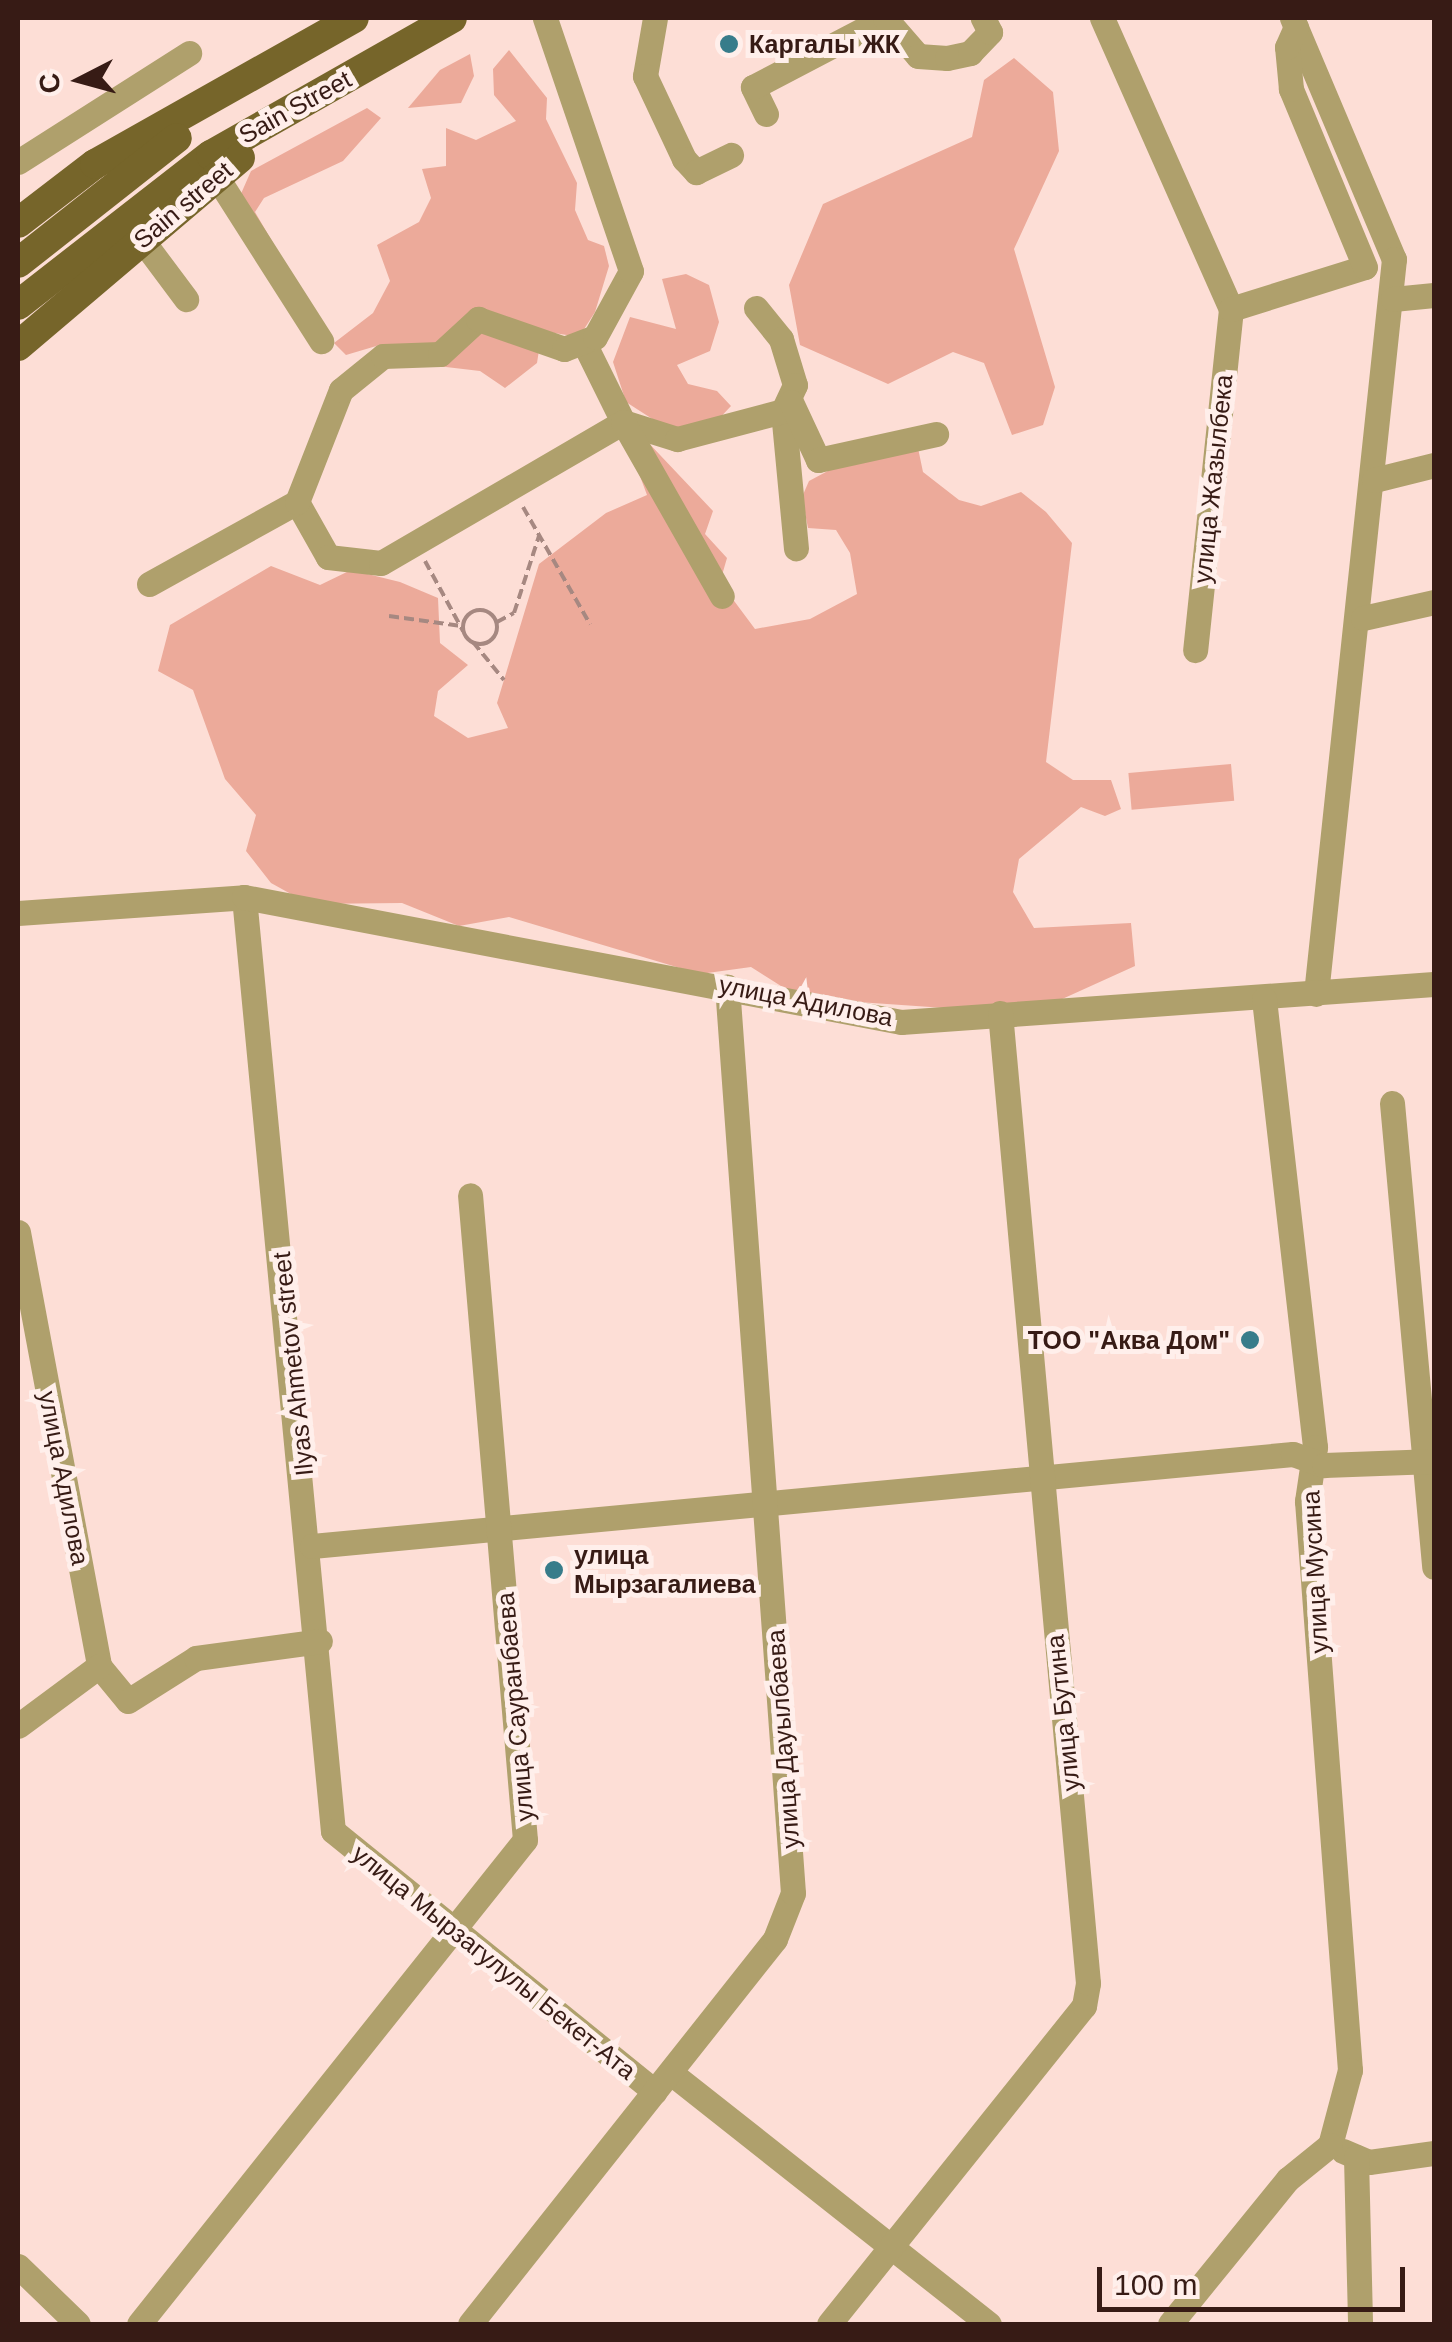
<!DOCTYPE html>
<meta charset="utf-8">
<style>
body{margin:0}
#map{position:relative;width:1452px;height:2342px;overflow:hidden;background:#fdded6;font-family:Helvetica,sans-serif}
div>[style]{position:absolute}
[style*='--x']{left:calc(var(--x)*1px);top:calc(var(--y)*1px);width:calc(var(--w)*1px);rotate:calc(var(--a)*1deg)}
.green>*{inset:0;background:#ecaa9a;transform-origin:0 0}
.path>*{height:4px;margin-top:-2px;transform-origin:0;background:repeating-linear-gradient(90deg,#a68881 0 10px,transparent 0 15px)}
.path>.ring{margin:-2px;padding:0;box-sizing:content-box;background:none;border:4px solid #a68881;border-radius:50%}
.minor>*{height:25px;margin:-12.5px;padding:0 12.5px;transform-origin:12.5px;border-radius:12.5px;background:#afa06c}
.major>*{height:30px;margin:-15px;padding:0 15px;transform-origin:15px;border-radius:15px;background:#76652a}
.dots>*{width:28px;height:28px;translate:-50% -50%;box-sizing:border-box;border:5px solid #ffefeb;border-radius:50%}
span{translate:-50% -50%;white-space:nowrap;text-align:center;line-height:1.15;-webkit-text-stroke:10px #ffefeb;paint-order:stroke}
.poi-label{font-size:25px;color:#371b15;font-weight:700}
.left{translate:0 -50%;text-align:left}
.right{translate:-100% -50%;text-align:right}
.street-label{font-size:25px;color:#371b15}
.frame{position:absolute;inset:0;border:20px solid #371b15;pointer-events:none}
.north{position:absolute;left:30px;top:30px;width:100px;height:100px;-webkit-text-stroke:8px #ffefeb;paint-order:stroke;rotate:264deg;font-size:28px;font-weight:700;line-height:40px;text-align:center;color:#371b15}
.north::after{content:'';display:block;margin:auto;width:35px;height:45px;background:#371b15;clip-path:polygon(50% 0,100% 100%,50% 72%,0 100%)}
.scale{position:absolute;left:1097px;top:2267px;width:308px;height:45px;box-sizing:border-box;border:5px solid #371b15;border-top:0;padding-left:12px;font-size:30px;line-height:35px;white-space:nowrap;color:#371b15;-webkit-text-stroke:8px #ffefeb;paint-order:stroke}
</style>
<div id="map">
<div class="green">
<i style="clip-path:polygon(509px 50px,547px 98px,546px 119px,577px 183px,575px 210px,588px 240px,604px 246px,609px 266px,595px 312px,579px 337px,542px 331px,537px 363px,505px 388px,480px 371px,429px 365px,383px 344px,346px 355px,334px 343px,373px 313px,390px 281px,377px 245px,419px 222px,431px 198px,422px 169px,446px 166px,446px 128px,476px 140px,516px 121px,494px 95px,493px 69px)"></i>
<i style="clip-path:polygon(470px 54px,474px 76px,461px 103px,408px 108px,440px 70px)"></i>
<i style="clip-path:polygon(1014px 58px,1053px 92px,1059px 151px,1014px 249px,1055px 387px,1043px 425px,1012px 435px,984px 363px,953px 352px,888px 384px,800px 345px,789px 285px,823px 204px,972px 137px,984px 80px)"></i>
<i style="clip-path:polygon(367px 108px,381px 118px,343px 161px,264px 198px,255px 212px,280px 255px,240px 196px,251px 171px)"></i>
<i style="clip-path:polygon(686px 274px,709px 285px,719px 322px,710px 351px,677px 365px,688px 384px,717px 391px,731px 406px,716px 422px,671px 431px,626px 402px,613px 362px,630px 317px,676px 329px,662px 279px)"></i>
<i style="clip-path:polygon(643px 437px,713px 511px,705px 534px,727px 558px,720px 582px,755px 629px,810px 619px,857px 594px,850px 553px,836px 530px,808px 528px,802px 497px,809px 481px,856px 456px,918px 448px,923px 472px,959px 500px,981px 506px,1021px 492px,1046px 512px,1072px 543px,1046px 762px,1073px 780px,1111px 780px,1121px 809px,1105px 816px,1081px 807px,1019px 859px,1013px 892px,1034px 928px,1131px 923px,1135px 966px,1060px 1000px,945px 1008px,800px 998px,751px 967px,700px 974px,509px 917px,459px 926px,402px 903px,309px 904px,271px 883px,246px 851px,256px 815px,225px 779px,193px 690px,158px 671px,170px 625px,271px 566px,320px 585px,351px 570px,400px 582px,438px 598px,440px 643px,468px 665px,438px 691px,434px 716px,468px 738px,508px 728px,497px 703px,539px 564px,606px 513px,647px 495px,634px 460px)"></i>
<i style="left:1231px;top:764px;width:37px;height:103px;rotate:85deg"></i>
</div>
<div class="path">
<i style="--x:523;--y:507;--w:135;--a:60.2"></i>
<i style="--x:425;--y:561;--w:80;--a:61.5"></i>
<i class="ring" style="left:463px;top:610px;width:30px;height:30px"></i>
<i style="--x:389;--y:616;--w:73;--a:7.9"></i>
<i style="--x:497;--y:622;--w:19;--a:-28"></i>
<i style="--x:514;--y:613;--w:81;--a:-72"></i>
<i style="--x:473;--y:642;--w:49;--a:50.8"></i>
</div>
<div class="minor">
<i style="--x:655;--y:18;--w:59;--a:99.8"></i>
<i style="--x:645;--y:76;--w:92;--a:64.8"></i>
<i style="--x:684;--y:159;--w:18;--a:47"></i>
<i style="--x:696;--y:172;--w:39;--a:-26"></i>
<i style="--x:1102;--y:18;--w:318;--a:66.1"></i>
<i style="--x:1231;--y:309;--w:343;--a:96"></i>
<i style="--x:1292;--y:18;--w:262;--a:67.1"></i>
<i style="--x:1394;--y:259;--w:739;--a:96.06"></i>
<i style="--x:766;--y:114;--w:30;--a:-116"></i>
<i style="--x:753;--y:87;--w:149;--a:-27.6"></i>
<i style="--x:885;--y:18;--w:50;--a:49"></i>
<i style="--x:918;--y:56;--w:29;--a:4"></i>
<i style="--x:947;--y:58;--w:24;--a:-12"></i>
<i style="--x:970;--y:53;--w:29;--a:-46"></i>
<i style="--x:990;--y:32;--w:16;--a:-117"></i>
<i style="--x:18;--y:162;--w:203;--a:-32.5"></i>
<i style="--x:216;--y:176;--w:196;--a:57.5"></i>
<i style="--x:142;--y:240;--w:74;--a:53.3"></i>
<i style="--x:1393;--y:299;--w:41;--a:-5.6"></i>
<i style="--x:756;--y:308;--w:40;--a:51"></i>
<i style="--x:781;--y:339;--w:48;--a:73.1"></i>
<i style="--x:795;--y:385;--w:29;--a:115"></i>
<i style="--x:783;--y:411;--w:138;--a:84.6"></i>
<i style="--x:1231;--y:309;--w:140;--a:-17.4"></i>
<i style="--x:1365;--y:267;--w:193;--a:-112.6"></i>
<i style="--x:1291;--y:89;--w:42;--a:-95.4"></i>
<i style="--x:1287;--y:47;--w:22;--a:-66"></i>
<i style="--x:586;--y:347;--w:84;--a:63.7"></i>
<i style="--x:623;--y:422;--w:57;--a:17.5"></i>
<i style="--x:677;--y:439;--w:110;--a:-14.8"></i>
<i style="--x:791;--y:402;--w:64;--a:65"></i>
<i style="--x:818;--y:460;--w:121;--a:-12.4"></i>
<i style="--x:1374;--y:480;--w:62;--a:-14"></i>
<i style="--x:297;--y:502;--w:63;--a:60.6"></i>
<i style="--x:328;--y:557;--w:53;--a:6.5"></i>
<i style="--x:381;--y:563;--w:280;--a:-30.2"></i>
<i style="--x:623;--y:422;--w:200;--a:60.4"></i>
<i style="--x:149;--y:584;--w:169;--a:-29"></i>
<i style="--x:297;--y:502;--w:120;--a:-68.6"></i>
<i style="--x:341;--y:390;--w:54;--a:-39"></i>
<i style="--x:383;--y:356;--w:57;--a:-2"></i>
<i style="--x:440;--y:354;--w:52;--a:-42.6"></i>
<i style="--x:478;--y:319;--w:91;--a:19.2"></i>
<i style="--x:564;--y:349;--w:33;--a:-21"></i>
<i style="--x:595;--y:337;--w:75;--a:-61.4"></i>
<i style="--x:631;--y:271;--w:267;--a:-108.8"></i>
<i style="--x:1363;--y:618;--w:73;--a:-12.7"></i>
<i style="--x:244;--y:897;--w:938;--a:84.56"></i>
<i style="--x:333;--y:1831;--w:414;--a:39"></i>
<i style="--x:18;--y:913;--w:227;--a:-4"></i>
<i style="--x:244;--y:897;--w:669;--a:10.77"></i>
<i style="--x:901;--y:1022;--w:534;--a:-4.08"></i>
<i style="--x:1264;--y:999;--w:451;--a:83.5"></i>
<i style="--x:1315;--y:1447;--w:55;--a:98.4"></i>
<i style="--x:1307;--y:1501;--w:571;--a:85.68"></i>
<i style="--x:1350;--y:2070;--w:78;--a:104.9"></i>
<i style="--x:1392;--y:1103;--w:466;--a:84.8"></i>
<i style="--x:18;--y:1232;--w:441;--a:79.4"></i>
<i style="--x:99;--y:1666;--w:45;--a:50.4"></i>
<i style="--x:128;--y:1701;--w:80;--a:-32.3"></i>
<i style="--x:196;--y:1658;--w:125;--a:-7.8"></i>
<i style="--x:312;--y:1546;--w:985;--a:-5.36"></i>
<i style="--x:1293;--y:1454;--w:33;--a:20"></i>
<i style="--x:1324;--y:1465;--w:110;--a:-2.1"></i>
<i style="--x:18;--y:1726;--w:101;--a:-36.5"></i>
<i style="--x:671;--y:2073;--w:405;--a:38.3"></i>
<i style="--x:1343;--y:2151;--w:28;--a:23"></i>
<i style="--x:1369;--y:2162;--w:66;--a:-7.9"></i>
<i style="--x:1356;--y:2157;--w:167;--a:88.6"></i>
<i style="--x:18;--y:2266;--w:83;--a:44"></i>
<i style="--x:139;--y:2324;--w:619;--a:-51.43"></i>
<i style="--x:525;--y:1840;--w:647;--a:-94.87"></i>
<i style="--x:470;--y:2324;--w:491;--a:-51.6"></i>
<i style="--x:775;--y:1939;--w:49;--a:-68.6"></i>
<i style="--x:793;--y:1893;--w:909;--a:-94.16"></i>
<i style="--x:829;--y:2324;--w:408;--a:-51.3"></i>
<i style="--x:1084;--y:2006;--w:23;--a:-80"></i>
<i style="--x:1088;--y:1983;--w:974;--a:-95.18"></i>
<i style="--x:1170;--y:2324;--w:187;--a:-50.9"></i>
<i style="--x:1288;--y:2179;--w:54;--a:-39"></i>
</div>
<div class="major">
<i style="--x:18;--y:223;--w:97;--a:-37.5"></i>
<i style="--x:95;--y:164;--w:297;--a:-29.4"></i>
<i style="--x:18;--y:263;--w:202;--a:-38.2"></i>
<i style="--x:18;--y:305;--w:244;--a:-37.9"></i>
<i style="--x:211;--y:155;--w:277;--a:-29.6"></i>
<i style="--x:18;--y:346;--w:291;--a:-40.3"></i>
</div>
<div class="dots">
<i style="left:729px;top:44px;background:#377c8a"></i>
<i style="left:1250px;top:1340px;background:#377c8a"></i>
<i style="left:554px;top:1570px;background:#377c8a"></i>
</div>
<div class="poi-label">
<span class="left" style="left:749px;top:44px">Каргалы ЖК</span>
<span class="right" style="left:1230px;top:1340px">ТОО "Аква Дом"</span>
<span class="left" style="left:574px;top:1570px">улица<br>Мырзагалиева</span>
</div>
<div class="street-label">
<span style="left:295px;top:107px;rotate:-29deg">Sain Street</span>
<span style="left:183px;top:205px;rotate:-40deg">Sain street</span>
<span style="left:1213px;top:479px;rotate:-84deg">улица Жазылбека</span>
<span style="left:806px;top:1001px;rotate:11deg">улица Адилова</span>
<span style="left:293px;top:1364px;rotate:-96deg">Ilyas Ahmetov street</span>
<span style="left:64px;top:1478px;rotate:79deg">улица Адилова</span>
<span style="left:1315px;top:1572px;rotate:-93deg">улица Мусина</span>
<span style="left:515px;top:1707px;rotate:-95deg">улица Сауранбаева</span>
<span style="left:1063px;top:1713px;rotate:-96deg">улица Бутина</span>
<span style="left:783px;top:1739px;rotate:-94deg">улица Дауылбаева</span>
<span style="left:494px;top:1962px;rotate:39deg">улица Мырзагулулы Бекет-Ата</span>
</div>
<div class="frame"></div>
<div class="north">С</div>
<div class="scale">100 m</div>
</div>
